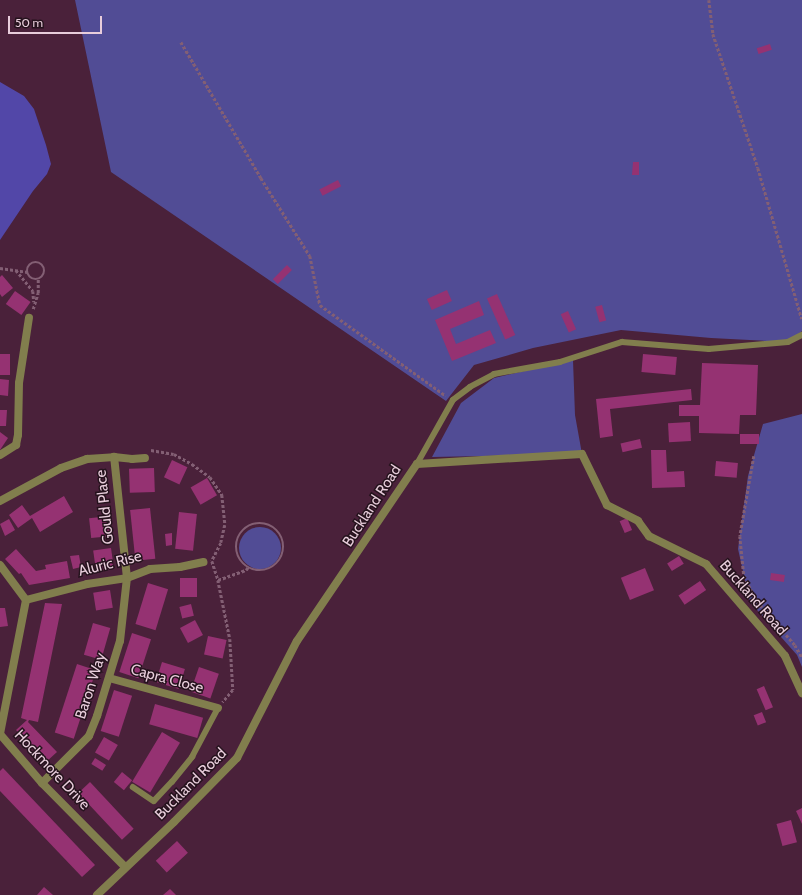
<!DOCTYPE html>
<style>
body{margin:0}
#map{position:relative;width:802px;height:895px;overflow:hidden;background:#4a213a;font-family:Cabin,sans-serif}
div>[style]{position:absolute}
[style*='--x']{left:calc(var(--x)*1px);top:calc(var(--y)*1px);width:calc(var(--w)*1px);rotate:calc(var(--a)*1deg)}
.green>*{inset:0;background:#514c95}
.round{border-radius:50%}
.forest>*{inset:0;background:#5247a8}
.building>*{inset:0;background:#953272;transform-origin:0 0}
.path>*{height:2.5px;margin-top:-1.25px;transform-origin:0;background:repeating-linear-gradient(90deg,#835f74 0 3px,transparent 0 5px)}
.path>.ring{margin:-1.25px;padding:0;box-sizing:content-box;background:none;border:2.5px solid #835f74;border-radius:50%}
.service>*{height:5.5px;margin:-2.75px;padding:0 2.75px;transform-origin:2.75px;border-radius:2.75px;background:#817e4d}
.minor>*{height:8px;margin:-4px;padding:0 4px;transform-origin:4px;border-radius:4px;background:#817e4d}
span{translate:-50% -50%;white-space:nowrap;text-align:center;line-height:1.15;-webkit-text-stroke:3px #25131d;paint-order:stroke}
.street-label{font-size:15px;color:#e8cddb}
.scale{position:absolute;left:8px;top:16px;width:94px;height:18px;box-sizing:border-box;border:2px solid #e8cddb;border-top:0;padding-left:5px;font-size:12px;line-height:14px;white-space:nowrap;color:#e8cddb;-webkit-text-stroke:3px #25131d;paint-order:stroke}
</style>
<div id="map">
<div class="green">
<i style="clip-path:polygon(75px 0,802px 0,802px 331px,788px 342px,711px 338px,621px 330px,533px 348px,474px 365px,446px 401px,111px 172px)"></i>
<i style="clip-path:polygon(573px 360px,575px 415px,582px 454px,432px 457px,461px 403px,494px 378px)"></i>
<i style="clip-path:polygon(802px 414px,802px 667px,797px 655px,750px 602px,738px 549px,748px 476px,763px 424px)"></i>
<i class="round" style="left:239px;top:527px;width:42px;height:42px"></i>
</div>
<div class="forest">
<i style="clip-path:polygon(0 82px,24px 96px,34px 109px,46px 145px,51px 164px,47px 174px,33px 191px,0 240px)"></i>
</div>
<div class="building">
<i style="left:770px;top:44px;width:6px;height:14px;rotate:72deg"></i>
<i style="clip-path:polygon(633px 162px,639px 162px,639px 175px,632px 175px)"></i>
<i style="left:338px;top:180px;width:7px;height:21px;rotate:63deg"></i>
<i style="left:287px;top:265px;width:7px;height:20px;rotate:45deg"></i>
<i style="clip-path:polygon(2px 275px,13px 288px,2px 297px,0 294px,0 277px)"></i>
<i style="left:447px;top:290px;width:12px;height:22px;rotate:66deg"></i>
<i style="left:15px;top:291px;width:19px;height:16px;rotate:35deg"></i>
<i style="left:497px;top:294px;width:45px;height:11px;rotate:66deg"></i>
<i style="clip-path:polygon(479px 301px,484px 315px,450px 329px,456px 344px,490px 330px,496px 343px,452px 361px,435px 320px)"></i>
<i style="left:602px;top:305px;width:16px;height:7px;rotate:75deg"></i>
<i style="left:568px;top:311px;width:20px;height:8px;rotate:66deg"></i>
<i style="left:0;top:354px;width:10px;height:21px"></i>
<i style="left:643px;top:354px;width:34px;height:18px;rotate:5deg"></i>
<i style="clip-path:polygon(702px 363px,758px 365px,756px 415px,740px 415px,739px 434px,699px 433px,699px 416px,679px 416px,679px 405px,700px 405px)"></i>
<i style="clip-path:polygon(0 379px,9px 380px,8px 396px,0 395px)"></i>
<i style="clip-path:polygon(691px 389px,692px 400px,610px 409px,613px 436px,600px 438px,596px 399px)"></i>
<i style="clip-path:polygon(0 410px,7px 410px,6px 426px,0 426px)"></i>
<i style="left:690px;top:422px;width:19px;height:22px;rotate:87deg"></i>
<i style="clip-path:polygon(0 432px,8px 438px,0 450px)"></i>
<i style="left:740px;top:434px;width:19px;height:10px"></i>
<i style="left:640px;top:439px;width:9px;height:20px;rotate:77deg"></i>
<i style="clip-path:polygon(651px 450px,666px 450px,667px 472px,684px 471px,685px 487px,652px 488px)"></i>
<i style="left:172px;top:460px;width:17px;height:19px;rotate:25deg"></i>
<i style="left:716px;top:461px;width:22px;height:15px;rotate:5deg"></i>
<i style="left:154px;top:468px;width:24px;height:25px;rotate:88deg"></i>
<i style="left:207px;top:478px;width:20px;height:19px;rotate:60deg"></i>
<i style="clip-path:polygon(64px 496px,73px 512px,40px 532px,32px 518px,18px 528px,9px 515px,22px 505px,30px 516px)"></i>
<i style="left:150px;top:508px;width:51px;height:20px;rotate:84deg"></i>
<i style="left:179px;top:512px;width:18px;height:37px;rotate:6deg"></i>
<i style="left:110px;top:516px;width:20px;height:21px;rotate:84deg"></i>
<i style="left:627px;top:518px;width:13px;height:8px;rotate:67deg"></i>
<i style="clip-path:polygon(9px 519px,15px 530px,5px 536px,0 524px)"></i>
<i style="clip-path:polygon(172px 533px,172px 545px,166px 546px,165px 534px)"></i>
<i style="left:111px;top:548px;width:21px;height:18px;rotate:82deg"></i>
<i style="clip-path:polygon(16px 549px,36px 571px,46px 569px,45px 565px,67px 561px,70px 578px,29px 585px,21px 573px,19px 574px,5px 559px)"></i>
<i style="clip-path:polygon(79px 555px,81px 567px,73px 569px,70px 556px)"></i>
<i style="left:679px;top:556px;width:9px;height:14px;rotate:58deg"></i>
<i style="left:645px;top:568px;width:24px;height:26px;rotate:68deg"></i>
<i style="left:771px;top:573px;width:14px;height:7px;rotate:8deg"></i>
<i style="left:180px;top:578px;width:17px;height:19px"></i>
<i style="left:700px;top:581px;width:11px;height:26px;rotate:56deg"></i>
<i style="left:148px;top:583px;width:21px;height:43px;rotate:17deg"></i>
<i style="left:110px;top:590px;width:18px;height:17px;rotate:81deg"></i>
<i style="clip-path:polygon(45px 603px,62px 604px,38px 722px,29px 720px,28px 722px,57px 752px,46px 762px,16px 730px,27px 720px,21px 718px)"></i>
<i style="left:191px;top:604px;width:12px;height:12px;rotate:76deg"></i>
<i style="clip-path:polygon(0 608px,5px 608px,8px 626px,0 627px)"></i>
<i style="left:195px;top:620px;width:17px;height:17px;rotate:62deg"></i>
<i style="left:93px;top:623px;width:18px;height:33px;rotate:16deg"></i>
<i style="left:132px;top:633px;width:20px;height:41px;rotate:18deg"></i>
<i style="left:208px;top:636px;width:19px;height:19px;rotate:12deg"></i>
<i style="left:162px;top:662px;width:24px;height:21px;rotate:17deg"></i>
<i style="left:77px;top:664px;width:20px;height:72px;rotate:18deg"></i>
<i style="left:199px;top:667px;width:21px;height:26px;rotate:19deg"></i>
<i style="left:764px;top:686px;width:23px;height:8px;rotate:67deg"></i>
<i style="left:114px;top:690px;width:19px;height:43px;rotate:18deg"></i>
<i style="left:155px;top:704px;width:50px;height:21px;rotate:16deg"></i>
<i style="left:762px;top:712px;width:11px;height:9px;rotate:68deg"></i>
<i style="left:162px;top:732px;width:21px;height:58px;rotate:31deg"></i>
<i style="left:104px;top:737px;width:16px;height:18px;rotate:30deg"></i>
<i style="left:95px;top:758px;width:13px;height:7px;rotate:32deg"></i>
<i style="clip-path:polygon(3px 768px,95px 865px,82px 877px,0 791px,0 771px)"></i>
<i style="left:122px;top:772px;width:13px;height:13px;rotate:39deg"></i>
<i style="left:90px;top:782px;width:64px;height:16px;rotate:47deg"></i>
<i style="clip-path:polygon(802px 808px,802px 824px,796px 811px)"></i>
<i style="left:791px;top:820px;width:23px;height:15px;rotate:75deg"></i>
<i style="left:177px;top:841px;width:16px;height:29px;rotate:47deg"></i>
<i style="clip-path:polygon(44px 887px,53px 895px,37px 895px)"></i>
<i style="clip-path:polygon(170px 889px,176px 895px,163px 895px)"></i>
</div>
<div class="path">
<i style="--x:709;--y:0;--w:34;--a:83"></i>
<i style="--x:713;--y:34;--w:141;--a:71.4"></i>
<i style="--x:758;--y:168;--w:157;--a:73.8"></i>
<i style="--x:181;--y:42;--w:158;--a:59.5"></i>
<i style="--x:261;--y:178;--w:92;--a:57.9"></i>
<i style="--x:310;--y:256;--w:50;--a:78.5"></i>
<i style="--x:320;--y:305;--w:155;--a:35.8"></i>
<i class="ring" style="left:27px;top:262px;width:15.5px;height:15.5px"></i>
<i style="--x:0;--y:268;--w:28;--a:8"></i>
<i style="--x:16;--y:270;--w:27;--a:51"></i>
<i style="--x:33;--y:291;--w:11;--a:85"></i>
<i style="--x:33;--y:309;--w:17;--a:-73"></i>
<i style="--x:38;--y:293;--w:14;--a:-90"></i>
<i style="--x:151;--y:450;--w:23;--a:10"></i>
<i style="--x:174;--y:454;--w:21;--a:29"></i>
<i style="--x:192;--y:464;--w:22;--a:36"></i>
<i style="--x:210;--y:477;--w:22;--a:56"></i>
<i style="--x:222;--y:495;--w:30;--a:84"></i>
<i style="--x:225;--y:525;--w:18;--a:103"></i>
<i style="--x:221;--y:543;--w:20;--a:117"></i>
<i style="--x:212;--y:561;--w:20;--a:72"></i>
<i style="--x:218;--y:580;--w:60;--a:78.5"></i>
<i style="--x:230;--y:639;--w:51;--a:86.6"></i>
<i style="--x:233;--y:690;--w:16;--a:130"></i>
<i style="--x:754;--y:456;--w:81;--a:99.9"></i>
<i style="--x:740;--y:536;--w:40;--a:84.3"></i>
<i style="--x:744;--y:576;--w:28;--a:63"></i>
<i style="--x:757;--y:601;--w:58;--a:49.2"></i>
<i style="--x:795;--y:645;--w:14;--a:60"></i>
<i class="ring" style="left:236px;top:523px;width:45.5px;height:45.5px"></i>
<i style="--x:218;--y:580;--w:30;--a:-20"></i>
<i style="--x:246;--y:570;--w:4;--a:-56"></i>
</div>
<div class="service">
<i style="--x:417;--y:464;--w:73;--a:-60.6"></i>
<i style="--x:453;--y:400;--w:21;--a:-37"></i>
<i style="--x:470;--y:387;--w:27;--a:-28"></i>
<i style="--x:494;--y:374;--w:67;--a:-10.3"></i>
<i style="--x:560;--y:362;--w:65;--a:-17.9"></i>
<i style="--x:622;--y:342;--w:87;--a:4.6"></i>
<i style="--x:709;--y:349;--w:79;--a:-5.1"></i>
<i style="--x:788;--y:342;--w:16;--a:-27"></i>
<i style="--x:133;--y:787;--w:25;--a:34"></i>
<i style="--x:154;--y:801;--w:26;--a:-47"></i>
<i style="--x:172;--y:782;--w:32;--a:-51"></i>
<i style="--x:192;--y:757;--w:55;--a:-62"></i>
</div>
<div class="minor">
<i style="--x:0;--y:455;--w:19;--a:-32"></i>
<i style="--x:16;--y:445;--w:10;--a:-79"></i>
<i style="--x:18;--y:435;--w:52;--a:-88.9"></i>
<i style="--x:19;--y:383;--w:66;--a:-81.3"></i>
<i style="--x:0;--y:501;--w:69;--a:-28.4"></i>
<i style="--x:61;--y:468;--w:28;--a:-19"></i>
<i style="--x:87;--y:459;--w:27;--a:-4"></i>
<i style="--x:114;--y:457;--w:18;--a:6"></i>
<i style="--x:132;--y:459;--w:13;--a:-4"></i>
<i style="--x:0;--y:565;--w:44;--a:53.4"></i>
<i style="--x:26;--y:600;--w:136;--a:101"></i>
<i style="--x:0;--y:734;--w:65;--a:49.4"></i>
<i style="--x:42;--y:783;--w:118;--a:45.3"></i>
<i style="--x:26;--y:600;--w:63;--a:-14.7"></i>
<i style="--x:87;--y:584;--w:40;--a:-8.5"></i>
<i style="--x:127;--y:578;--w:25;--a:-21"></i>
<i style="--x:150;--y:569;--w:30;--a:-4"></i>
<i style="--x:180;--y:567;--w:24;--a:-12"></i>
<i style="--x:109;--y:678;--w:113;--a:15.4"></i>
<i style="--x:42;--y:783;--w:66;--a:-45"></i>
<i style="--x:89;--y:736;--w:22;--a:-68"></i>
<i style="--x:97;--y:716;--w:78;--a:-73"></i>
<i style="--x:120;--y:641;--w:63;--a:-83.7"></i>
<i style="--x:127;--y:578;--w:122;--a:-96.1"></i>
<i style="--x:97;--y:895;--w:106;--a:-43.5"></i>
<i style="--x:174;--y:822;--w:90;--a:-45.5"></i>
<i style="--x:237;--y:758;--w:131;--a:-62.9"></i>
<i style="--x:297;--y:641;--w:214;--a:-55.9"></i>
<i style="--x:417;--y:464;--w:165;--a:-3.5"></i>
<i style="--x:582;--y:454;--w:57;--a:63.9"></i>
<i style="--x:607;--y:505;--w:35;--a:27"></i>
<i style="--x:638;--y:521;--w:19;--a:54"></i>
<i style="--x:649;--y:536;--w:64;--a:26.2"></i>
<i style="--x:706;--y:564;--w:121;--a:49.3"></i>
<i style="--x:785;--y:656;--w:41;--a:65.3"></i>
</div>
<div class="street-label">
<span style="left:372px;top:506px;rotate:-57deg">Buckland Road</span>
<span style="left:105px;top:507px;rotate:-96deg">Gould Place</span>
<span style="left:110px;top:564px;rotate:-14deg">Aluric Rise</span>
<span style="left:753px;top:598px;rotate:49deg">Buckland Road</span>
<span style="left:167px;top:679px;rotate:15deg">Capra Close</span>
<span style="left:91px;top:686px;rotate:-72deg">Baron Way</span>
<span style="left:52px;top:770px;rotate:47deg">Hockmore Drive</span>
<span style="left:191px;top:784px;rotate:-45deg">Buckland Road</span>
</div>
<div class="scale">50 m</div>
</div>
